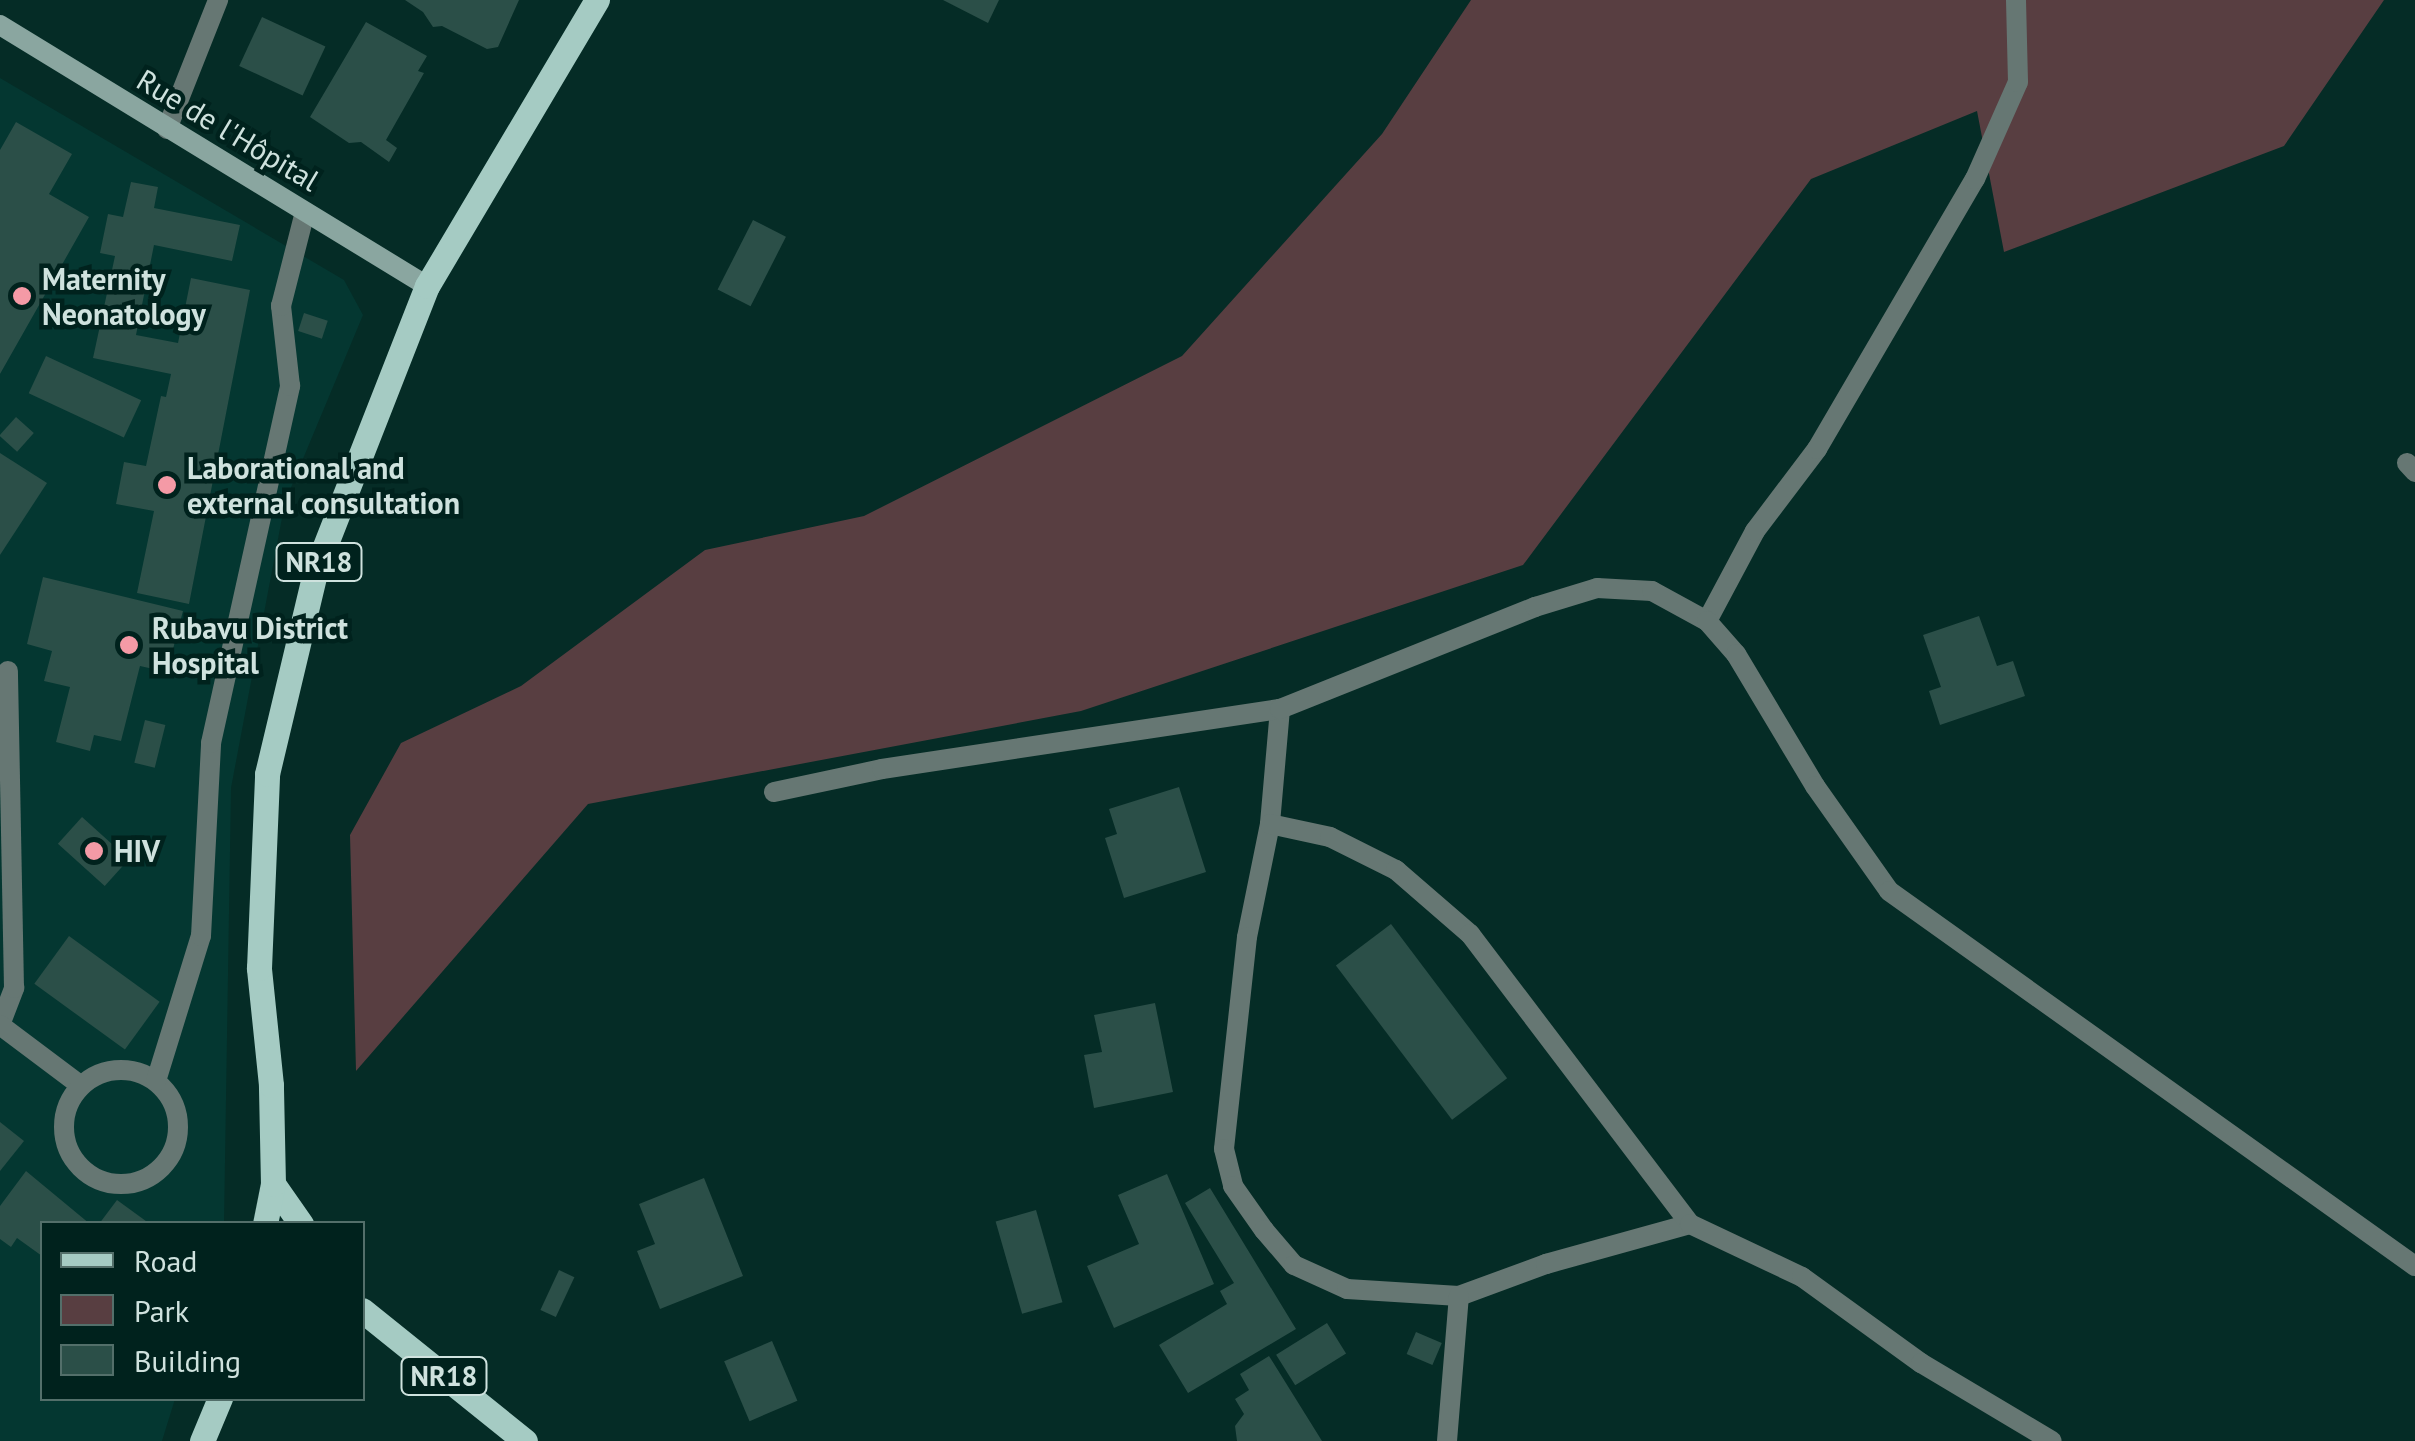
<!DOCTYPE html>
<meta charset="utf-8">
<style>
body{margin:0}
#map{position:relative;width:2415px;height:1441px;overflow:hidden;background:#052c26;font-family:"PT Sans",sans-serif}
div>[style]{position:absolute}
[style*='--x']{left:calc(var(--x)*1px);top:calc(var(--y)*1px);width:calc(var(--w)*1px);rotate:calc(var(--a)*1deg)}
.built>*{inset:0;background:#043731}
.green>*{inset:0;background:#583e41}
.building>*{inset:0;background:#2b4f48;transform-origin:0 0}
.lane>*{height:20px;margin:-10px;padding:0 10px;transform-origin:10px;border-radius:10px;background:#667773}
.lane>.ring{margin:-10px;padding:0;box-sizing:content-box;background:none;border:20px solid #667773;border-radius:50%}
.street>*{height:20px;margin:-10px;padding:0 10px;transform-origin:10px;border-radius:10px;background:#667773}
.secondary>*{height:20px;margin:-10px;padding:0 10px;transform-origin:10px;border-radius:10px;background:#8aa6a0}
.primary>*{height:25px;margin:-12.5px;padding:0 12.5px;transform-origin:12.5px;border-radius:12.5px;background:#a5cbc3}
.dots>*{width:28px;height:28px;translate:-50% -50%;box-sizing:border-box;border:5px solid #00221d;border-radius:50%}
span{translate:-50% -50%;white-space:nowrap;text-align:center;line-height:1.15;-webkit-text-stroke:9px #00221d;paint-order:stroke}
.shield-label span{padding:2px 8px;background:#00221d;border:2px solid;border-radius:8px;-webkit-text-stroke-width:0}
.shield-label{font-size:28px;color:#cfe2de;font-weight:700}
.street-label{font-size:30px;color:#cfe2de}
.poi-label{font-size:30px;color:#cfe2de;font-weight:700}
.left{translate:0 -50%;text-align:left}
.legend{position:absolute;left:40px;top:1221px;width:325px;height:180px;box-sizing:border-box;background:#00221d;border:2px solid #536f6a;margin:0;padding:12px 18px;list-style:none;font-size:30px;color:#cfe2de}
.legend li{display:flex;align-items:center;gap:20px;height:50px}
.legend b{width:50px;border:2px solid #536f6a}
</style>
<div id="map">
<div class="built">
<i style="clip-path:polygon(0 78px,344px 280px,363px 315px,285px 502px,231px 788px,224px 1223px,42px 1224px,42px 1398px,175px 1399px,162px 1441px,0 1441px)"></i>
</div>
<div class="green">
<i style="clip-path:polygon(1471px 0,2384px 0,2284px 146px,2004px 252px,1977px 111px,1811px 179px,1523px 565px,1081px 711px,588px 804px,356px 1071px,350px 835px,401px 743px,521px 686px,705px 550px,864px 516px,1182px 356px,1382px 134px)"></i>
</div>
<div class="building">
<i style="clip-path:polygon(405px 0,519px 0,498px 47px,487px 49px,442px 26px,433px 27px,423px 12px)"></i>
<i style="clip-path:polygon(943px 0,999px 0,988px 23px)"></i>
<i style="left:262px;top:17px;width:70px;height:54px;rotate:25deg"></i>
<i style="clip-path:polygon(366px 22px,427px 56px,418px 71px,424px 73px,386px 140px,397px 148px,389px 162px,361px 142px,349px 143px,310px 117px)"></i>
<i style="clip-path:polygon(16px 122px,72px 154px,49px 194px,89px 217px,0 374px,0 150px)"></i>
<i style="clip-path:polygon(131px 182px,158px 187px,154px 208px,240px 225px,232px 261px,154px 245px,136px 335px,178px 343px,191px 278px,250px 290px,189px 604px,137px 593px,154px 511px,116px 504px,124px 462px,146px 466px,161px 396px,166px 397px,171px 374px,93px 358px,115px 256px,100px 253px,108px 214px,123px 217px)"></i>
<i style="left:753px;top:220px;width:37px;height:78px;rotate:27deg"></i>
<i style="left:304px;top:313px;width:25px;height:19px;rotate:18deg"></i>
<i style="left:46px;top:356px;width:105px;height:41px;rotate:25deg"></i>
<i style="left:16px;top:417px;width:24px;height:25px;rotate:42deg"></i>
<i style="clip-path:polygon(0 453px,47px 483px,0 555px)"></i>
<i style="clip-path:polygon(43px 577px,183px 611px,167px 672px,140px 666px,121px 741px,94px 735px,90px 751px,56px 742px,70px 687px,44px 681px,52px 651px,27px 644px)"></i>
<i style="clip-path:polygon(1979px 616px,1997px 666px,2013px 661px,2025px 696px,1940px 725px,1929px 691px,1941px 687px,1923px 635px)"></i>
<i style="left:145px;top:720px;width:21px;height:44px;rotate:14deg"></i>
<i style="clip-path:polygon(1179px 787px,1206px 872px,1124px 898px,1105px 838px,1117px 834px,1109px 809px)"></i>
<i style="left:82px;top:817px;width:63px;height:36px;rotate:42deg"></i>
<i style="left:1391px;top:924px;width:193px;height:69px;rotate:53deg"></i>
<i style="left:69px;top:936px;width:112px;height:59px;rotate:36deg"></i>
<i style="clip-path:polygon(1155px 1003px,1173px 1092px,1094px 1108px,1084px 1055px,1102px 1052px,1094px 1015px)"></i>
<i style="clip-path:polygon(0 1122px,24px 1141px,0 1171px)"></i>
<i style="clip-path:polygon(26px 1171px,90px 1224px,42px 1224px,42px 1256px,17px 1238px,11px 1247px,0 1239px,0 1206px)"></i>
<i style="clip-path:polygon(1167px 1174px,1214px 1284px,1114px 1328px,1087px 1266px,1139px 1244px,1118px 1195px)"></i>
<i style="clip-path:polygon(704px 1178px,743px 1276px,660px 1309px,637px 1251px,655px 1244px,639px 1204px)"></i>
<i style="clip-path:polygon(1210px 1188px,1296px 1329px,1188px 1393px,1159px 1345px,1227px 1304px,1220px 1291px,1234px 1283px,1185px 1203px)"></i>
<i style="clip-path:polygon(117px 1200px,150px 1224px,99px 1224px)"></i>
<i style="left:1036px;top:1210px;width:96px;height:42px;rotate:74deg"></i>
<i style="left:559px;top:1270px;width:17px;height:44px;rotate:25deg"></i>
<i style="left:1327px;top:1323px;width:36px;height:60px;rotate:58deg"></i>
<i style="left:1416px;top:1332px;width:28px;height:24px;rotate:23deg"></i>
<i style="left:772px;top:1341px;width:65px;height:52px;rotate:67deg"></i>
<i style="clip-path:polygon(1269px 1356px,1322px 1441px,1237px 1441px,1235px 1426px,1244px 1414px,1235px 1399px,1249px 1390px,1240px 1374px)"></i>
</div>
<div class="lane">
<i style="--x:0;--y:1025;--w:40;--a:-69"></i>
<i style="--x:14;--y:988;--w:317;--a:-91.1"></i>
<i style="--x:0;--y:1025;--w:100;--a:36.9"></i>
<i class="ring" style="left:64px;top:1070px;width:94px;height:94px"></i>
<i style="--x:156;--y:1081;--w:152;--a:-72.8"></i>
<i style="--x:201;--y:936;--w:193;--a:-87"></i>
<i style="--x:211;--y:743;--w:366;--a:-77.5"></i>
<i style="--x:290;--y:386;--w:81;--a:-96.4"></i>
<i style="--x:281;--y:306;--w:97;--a:-75.7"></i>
</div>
<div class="street">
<i style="--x:167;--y:129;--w:139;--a:-68.4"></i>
<i style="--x:2407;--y:463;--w:12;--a:48"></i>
<i style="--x:1707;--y:621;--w:102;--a:-61.9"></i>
<i style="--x:1755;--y:531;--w:103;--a:-52.9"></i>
<i style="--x:1817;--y:449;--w:313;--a:-59.7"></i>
<i style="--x:1975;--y:179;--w:106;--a:-66.1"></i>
<i style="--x:2018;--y:82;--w:82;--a:-91.4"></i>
<i style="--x:1280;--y:709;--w:115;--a:95"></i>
<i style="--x:1270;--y:824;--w:115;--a:101.5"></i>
<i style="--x:1247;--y:937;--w:213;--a:96.2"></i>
<i style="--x:1224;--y:1149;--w:38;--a:76"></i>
<i style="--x:1233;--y:1186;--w:54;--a:54.8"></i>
<i style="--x:1264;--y:1230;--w:46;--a:49.4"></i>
<i style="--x:1294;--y:1265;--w:58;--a:24.4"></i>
<i style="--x:1347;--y:1289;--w:112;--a:3.6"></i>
<i style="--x:1459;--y:1296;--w:93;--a:-20.2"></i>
<i style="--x:1546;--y:1264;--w:149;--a:-15.5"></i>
<i style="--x:774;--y:792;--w:110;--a:-12"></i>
<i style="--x:882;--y:769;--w:402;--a:-8.6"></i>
<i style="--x:1280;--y:709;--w:275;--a:-21.8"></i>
<i style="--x:1535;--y:607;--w:65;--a:-17"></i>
<i style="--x:1597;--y:588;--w:55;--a:3.1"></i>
<i style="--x:1652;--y:591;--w:63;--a:28.6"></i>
<i style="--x:1707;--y:621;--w:44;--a:48.7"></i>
<i style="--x:1736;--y:654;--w:154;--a:59.1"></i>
<i style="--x:1815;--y:786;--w:128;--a:54.8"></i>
<i style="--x:1889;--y:891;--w:646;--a:35.49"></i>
<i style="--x:1270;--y:824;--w:61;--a:12.2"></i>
<i style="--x:1330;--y:837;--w:74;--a:26.6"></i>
<i style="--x:1396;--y:870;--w:98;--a:40.9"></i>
<i style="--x:1470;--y:934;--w:364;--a:52.8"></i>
<i style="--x:1690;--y:1224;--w:124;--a:25.3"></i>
<i style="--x:1802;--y:1277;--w:147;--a:35.9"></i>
<i style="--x:1921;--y:1363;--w:152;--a:30.8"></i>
<i style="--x:1447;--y:1441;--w:145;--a:-85.3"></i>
</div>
<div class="secondary">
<i style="--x:0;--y:25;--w:500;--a:31.43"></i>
</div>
<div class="primary">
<i style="--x:273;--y:1184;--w:49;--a:55"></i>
<i style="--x:265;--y:1224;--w:41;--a:-78.7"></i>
<i style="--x:273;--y:1184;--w:99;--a:-91.2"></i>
<i style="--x:271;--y:1085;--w:118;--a:-95.9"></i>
<i style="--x:259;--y:968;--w:194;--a:-87.6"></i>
<i style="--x:267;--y:774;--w:211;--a:-76.6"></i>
<i style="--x:316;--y:569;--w:304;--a:-68.6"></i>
<i style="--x:427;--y:286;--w:333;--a:-59.3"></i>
<i style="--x:362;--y:1310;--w:209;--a:38.8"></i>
<i style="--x:202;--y:1441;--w:47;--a:-67.3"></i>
</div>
<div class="dots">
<i style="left:22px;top:296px;background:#f49aa6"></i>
<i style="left:167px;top:485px;background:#f49aa6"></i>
<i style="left:129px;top:645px;background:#f49aa6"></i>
<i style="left:94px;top:851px;background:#f49aa6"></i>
</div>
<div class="shield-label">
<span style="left:319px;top:562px">NR18</span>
<span style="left:444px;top:1376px">NR18</span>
</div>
<div class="street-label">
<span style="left:228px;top:130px;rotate:31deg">Rue de l'Hôpital</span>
</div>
<div class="poi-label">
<span class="left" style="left:42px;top:296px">Maternity<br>Neonatology</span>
<span class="left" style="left:187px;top:485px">Laborational and<br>external consultation</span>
<span class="left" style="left:152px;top:645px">Rubavu District<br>Hospital</span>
<span class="left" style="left:114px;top:851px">HIV</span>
</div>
<ul class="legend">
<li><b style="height:12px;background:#a5cbc3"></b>Road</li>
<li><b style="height:28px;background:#583e41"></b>Park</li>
<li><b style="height:28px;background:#2b4f48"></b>Building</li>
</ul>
</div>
